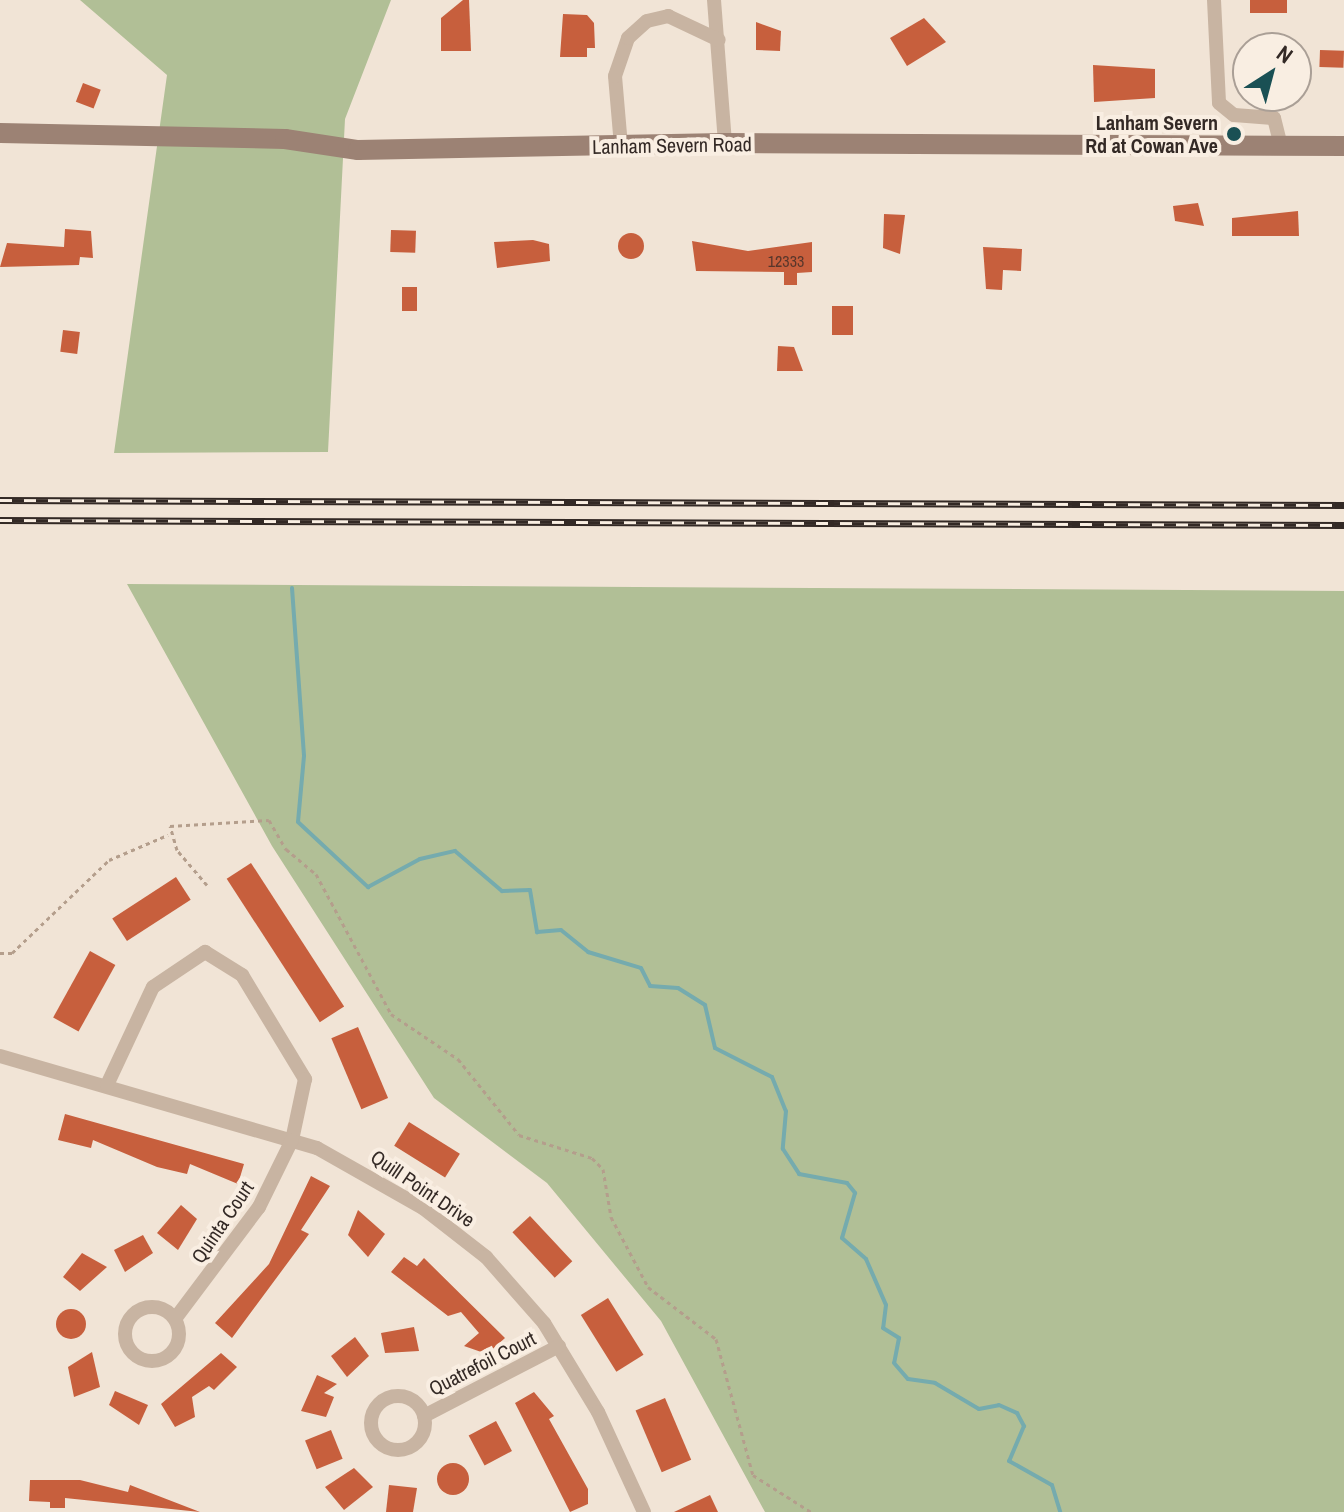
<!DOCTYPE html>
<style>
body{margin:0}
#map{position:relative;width:1344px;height:1512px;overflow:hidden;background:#f1e4d6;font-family:"Archivo Narrow",sans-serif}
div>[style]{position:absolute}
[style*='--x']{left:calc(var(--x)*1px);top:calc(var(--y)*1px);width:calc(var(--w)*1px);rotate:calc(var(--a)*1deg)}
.green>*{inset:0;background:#b1bf96}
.stream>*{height:4px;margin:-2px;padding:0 2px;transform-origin:2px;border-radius:2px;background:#75abae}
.building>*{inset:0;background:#c75f3d;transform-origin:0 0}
.round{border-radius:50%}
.path>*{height:3px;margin-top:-1.5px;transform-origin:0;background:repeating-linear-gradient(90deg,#b49e8c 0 4px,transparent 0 8px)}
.street>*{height:14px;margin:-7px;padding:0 7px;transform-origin:7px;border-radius:7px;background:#c8b4a2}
.street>.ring{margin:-7px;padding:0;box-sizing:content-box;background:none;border:14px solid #c8b4a2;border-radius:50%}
.secondary>*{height:20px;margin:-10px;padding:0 10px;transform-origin:10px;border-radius:10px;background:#9c8274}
.rail>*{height:7px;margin-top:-3.5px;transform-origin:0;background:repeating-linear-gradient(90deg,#f9eee2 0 12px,#332925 0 24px);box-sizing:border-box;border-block:2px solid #332925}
.dots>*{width:22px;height:22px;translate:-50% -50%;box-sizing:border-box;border:4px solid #f9eee2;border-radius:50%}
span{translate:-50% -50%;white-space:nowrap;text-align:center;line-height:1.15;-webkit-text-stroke:8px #f9eee2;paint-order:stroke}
.number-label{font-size:16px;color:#58362b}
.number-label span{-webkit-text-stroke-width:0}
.poi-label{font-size:20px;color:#332925;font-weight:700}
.right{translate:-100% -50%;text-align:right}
.street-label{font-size:20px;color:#332925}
.north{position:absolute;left:1232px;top:32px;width:80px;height:80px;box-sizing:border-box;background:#f9eee2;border:2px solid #aa9f96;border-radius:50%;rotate:36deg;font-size:22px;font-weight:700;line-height:32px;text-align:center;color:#332925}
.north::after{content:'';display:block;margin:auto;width:28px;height:36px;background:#1a5054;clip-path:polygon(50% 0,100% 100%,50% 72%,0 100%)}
</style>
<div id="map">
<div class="green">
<i style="clip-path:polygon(80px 0,391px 0,345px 119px,328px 452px,114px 453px,167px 75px)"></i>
<i style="clip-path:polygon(127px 584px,1344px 591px,1344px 1512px,765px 1512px,661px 1321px,547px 1183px,434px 1098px,272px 846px)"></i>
</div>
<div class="stream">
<i style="--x:292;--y:588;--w:168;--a:85.9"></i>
<i style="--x:304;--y:756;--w:66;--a:95.2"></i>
<i style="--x:298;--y:822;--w:96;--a:42.9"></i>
<i style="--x:368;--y:887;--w:59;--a:-28.3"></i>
<i style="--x:420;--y:859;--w:36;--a:-13"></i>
<i style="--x:455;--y:851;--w:62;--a:40.4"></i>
<i style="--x:502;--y:891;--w:28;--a:-2"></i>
<i style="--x:530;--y:890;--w:43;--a:80.5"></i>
<i style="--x:537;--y:932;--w:24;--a:-5"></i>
<i style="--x:561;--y:930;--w:35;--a:39"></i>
<i style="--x:588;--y:952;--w:55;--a:16.8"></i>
<i style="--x:641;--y:968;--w:20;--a:63"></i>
<i style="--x:650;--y:986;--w:28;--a:4"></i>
<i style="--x:678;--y:988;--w:32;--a:32"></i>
<i style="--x:705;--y:1005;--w:44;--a:76.9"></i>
<i style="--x:715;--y:1048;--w:64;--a:27"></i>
<i style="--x:772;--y:1077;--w:37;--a:68"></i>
<i style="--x:786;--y:1111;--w:38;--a:95"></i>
<i style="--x:783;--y:1149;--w:30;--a:57"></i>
<i style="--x:799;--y:1174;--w:49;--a:10.6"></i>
<i style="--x:847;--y:1183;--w:13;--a:51"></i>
<i style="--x:855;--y:1193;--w:47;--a:106.1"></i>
<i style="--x:842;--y:1238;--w:32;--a:41"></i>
<i style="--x:866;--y:1259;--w:50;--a:66.5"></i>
<i style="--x:886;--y:1305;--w:23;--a:97"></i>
<i style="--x:883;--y:1328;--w:19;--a:32"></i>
<i style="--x:899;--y:1338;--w:25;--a:101"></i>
<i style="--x:894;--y:1363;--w:21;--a:49"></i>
<i style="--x:908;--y:1379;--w:27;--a:8"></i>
<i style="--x:935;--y:1383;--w:51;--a:30.6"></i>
<i style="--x:979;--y:1409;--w:20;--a:-11"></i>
<i style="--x:999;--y:1405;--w:20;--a:24"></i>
<i style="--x:1017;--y:1413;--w:15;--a:62"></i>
<i style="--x:1024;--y:1426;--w:38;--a:113"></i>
<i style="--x:1009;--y:1461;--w:49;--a:29.2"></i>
<i style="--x:1052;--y:1485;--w:28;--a:73"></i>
</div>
<div class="building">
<i style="clip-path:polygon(463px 0,469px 0,471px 51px,441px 51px,441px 18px)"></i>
<i style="left:1250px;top:0;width:37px;height:13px"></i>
<i style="clip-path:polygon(563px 14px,587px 15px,594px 23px,595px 48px,587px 48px,587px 57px,560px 57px)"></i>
<i style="clip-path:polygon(924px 18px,946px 42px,907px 66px,890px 38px)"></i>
<i style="clip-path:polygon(756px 22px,781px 31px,780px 51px,756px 50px)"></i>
<i style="left:1320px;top:50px;width:24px;height:17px;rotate:2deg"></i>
<i style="clip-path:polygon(1093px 65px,1155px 69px,1155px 98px,1094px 102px)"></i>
<i style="left:83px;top:83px;width:19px;height:20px;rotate:21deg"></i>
<i style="clip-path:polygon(1198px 203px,1204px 226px,1175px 221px,1173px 206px)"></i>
<i style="clip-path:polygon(1298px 211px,1299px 236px,1232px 236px,1232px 218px)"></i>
<i style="clip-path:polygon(884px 214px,905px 215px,900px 254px,883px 248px)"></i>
<i style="clip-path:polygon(65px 229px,91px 231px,93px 258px,80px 257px,79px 265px,0 267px,7px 243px,64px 247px)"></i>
<i style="left:391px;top:230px;width:25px;height:22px;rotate:2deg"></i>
<i class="round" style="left:618px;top:233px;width:26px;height:26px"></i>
<i style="clip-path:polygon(533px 240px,549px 244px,550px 261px,497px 268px,494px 242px)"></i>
<i style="clip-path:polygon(692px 241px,748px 251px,812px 242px,812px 272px,797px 273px,797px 285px,784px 285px,784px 272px,696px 271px)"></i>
<i style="clip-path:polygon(983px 247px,1022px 249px,1021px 271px,1003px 270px,1002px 290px,986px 289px)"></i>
<i style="left:402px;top:287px;width:15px;height:24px"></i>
<i style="left:832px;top:306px;width:21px;height:29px"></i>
<i style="left:63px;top:330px;width:17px;height:22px;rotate:7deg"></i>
<i style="clip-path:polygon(778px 346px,794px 347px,803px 371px,777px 371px)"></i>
<i style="left:251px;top:863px;width:171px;height:29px;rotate:57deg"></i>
<i style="left:176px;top:877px;width:27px;height:76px;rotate:57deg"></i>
<i style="left:90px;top:951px;width:29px;height:76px;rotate:29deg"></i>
<i style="left:358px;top:1027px;width:77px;height:29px;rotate:67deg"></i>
<i style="clip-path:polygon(65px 1114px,244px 1164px,238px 1184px,190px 1164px,187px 1174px,157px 1167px,93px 1140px,91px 1148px,58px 1140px)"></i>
<i style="left:409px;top:1122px;width:60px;height:28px;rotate:32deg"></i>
<i style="clip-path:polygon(311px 1176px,330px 1186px,301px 1230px,309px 1234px,232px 1338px,215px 1323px,269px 1264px)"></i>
<i style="clip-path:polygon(181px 1205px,197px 1219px,178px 1250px,157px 1233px)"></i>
<i style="clip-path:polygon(358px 1210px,385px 1234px,368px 1257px,348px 1235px)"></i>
<i style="left:530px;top:1216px;width:62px;height:24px;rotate:47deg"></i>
<i style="clip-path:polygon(143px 1235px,153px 1253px,125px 1272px,114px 1250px)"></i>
<i style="clip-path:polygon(82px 1253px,107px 1267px,80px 1291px,63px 1277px)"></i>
<i style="clip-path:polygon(404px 1257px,417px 1266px,424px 1258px,505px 1338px,487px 1354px,464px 1346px,479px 1333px,461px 1312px,448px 1316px,391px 1272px)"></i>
<i style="left:608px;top:1298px;width:67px;height:32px;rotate:58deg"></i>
<i class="round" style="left:56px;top:1309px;width:30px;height:30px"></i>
<i style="clip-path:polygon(414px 1327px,419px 1351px,385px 1353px,381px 1333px)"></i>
<i style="clip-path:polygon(355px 1337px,369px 1356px,347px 1377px,331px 1356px)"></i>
<i style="clip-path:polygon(92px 1352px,100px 1387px,74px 1397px,68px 1367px)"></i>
<i style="clip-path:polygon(221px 1353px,237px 1367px,214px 1390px,209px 1386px,192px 1397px,195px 1417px,175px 1427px,161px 1404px)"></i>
<i style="clip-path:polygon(317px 1375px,337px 1384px,324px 1393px,334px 1397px,326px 1417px,301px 1411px)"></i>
<i style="clip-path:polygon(115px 1391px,148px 1405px,139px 1425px,109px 1405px)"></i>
<i style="clip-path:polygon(534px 1392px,554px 1416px,549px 1419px,588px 1489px,588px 1504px,570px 1512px,515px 1403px)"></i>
<i style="left:665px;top:1398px;width:67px;height:32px;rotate:67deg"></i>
<i style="left:496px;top:1421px;width:34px;height:31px;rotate:62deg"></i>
<i style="left:331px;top:1430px;width:31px;height:28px;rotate:68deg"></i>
<i class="round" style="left:437px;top:1463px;width:32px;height:32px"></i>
<i style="clip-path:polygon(354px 1468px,373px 1487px,344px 1510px,325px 1487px)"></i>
<i style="clip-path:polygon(30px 1480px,80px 1480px,128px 1492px,130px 1485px,200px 1512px,65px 1498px,65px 1508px,50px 1508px,50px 1502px,29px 1501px)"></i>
<i style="clip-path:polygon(389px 1485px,417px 1488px,413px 1512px,386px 1512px)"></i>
<i style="clip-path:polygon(710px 1495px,718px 1512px,674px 1512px)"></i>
</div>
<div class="path">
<i style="--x:207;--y:885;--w:46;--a:-130.6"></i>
<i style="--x:177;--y:850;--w:25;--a:-106"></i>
<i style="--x:170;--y:826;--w:99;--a:-3.5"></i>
<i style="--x:269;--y:820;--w:34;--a:60"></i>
<i style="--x:286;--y:849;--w:39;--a:40"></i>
<i style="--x:316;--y:874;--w:159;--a:61.8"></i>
<i style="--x:391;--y:1014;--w:81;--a:33.9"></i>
<i style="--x:458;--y:1059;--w:97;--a:51.2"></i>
<i style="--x:519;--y:1135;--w:77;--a:17.5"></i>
<i style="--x:592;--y:1158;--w:16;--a:45"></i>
<i style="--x:603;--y:1169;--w:49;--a:80.5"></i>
<i style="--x:611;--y:1217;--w:79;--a:62.1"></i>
<i style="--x:648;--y:1287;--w:86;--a:37.4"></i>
<i style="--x:716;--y:1339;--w:141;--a:74.8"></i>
<i style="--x:753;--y:1475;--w:69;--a:32.5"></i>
<i style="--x:0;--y:953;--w:12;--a:0"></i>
<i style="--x:12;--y:953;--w:134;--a:-43.8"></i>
<i style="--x:109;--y:860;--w:64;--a:-23"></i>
</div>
<div class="street">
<i style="--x:714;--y:0;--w:143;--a:85.6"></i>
<i style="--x:1214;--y:0;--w:103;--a:87.2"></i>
<i style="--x:1219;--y:103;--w:19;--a:39"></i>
<i style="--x:1234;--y:115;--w:40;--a:4.3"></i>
<i style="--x:1274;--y:118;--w:29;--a:76"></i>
<i style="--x:621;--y:146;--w:70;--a:-94.9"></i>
<i style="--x:615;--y:76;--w:40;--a:-71.1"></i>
<i style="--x:628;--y:38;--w:25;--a:-42"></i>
<i style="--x:647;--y:21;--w:22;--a:-13"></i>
<i style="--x:668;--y:16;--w:56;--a:25.2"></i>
<i style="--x:0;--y:1056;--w:330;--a:16.2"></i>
<i style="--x:317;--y:1148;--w:122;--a:29.5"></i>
<i style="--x:423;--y:1208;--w:80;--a:37.9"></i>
<i style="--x:486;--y:1257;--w:88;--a:48.7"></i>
<i style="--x:544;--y:1323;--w:104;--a:58.8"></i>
<i style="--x:598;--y:1412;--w:110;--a:65.3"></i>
<i style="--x:107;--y:1085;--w:108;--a:-64.9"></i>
<i style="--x:153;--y:987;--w:63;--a:-33.9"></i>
<i style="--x:205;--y:952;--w:44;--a:31.9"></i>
<i style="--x:242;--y:975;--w:122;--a:58.8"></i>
<i style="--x:305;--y:1079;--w:62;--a:102"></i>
<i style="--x:292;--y:1140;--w:75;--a:116.2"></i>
<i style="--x:259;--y:1207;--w:140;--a:126.9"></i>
<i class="ring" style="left:125px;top:1307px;width:40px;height:40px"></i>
<i class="ring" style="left:371px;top:1396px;width:40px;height:40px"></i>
<i style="--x:424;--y:1416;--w:152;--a:-27.4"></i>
</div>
<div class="secondary">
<i style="--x:0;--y:133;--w:285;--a:1.2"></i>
<i style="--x:285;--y:139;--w:74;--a:8.6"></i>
<i style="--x:358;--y:150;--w:367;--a:-1.1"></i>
<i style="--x:725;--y:143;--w:619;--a:0.28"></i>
</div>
<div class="rail">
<i style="--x:0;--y:500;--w:1344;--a:0.21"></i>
<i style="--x:0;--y:520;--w:1344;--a:0.21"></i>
</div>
<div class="dots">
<i style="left:1234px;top:134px;background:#1a5054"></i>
</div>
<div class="number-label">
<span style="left:786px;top:261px">12333</span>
</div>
<div class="poi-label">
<span class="right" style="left:1218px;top:134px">Lanham Severn<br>Rd at Cowan Ave</span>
</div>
<div class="street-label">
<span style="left:672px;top:145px;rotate:-1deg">Lanham Severn Road</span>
<span style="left:423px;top:1188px;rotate:34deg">Quill Point Drive</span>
<span style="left:222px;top:1222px;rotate:-56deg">Quinta Court</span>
<span style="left:482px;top:1363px;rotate:-27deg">Quatrefoil Court</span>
</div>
<div class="north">N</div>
</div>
